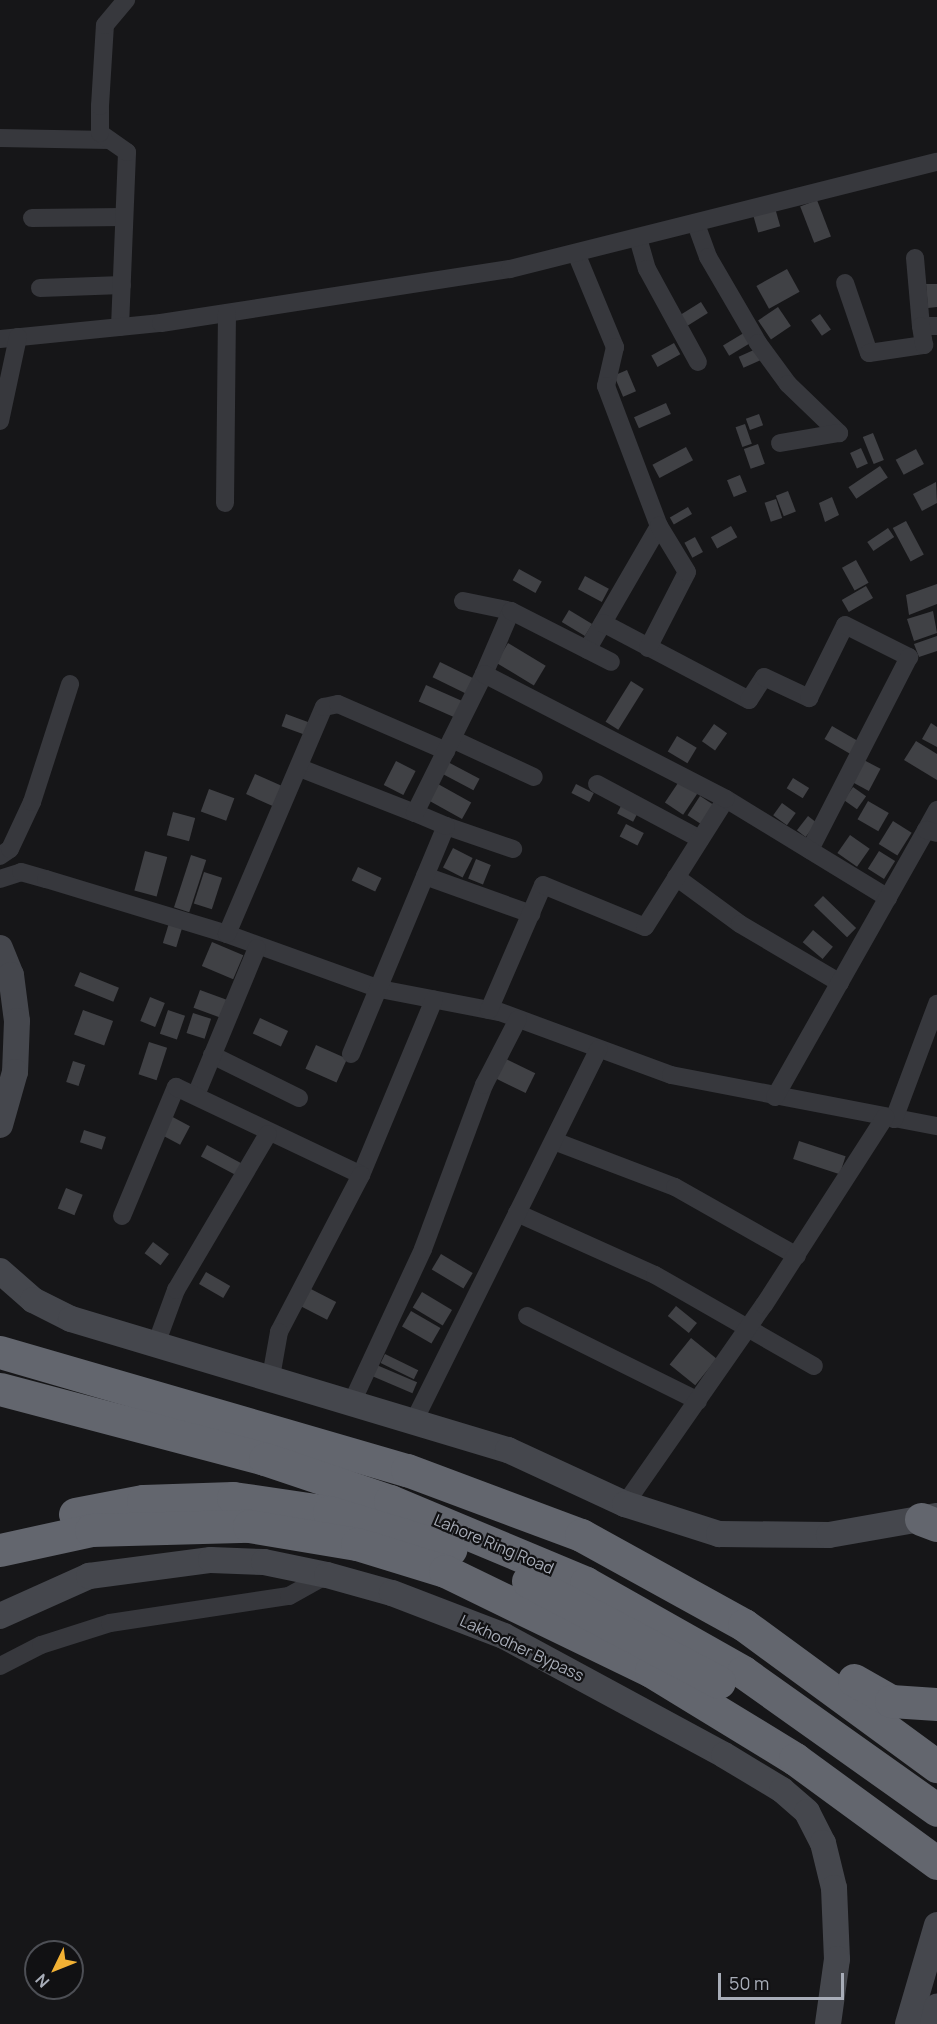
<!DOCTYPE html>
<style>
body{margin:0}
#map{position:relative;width:937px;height:2024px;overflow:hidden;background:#161618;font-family:Manrope,sans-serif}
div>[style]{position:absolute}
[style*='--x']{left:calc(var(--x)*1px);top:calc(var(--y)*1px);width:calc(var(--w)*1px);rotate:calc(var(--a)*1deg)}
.building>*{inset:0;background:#404145;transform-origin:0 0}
.street>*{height:18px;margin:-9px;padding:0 9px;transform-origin:9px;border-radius:9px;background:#37383d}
.secondary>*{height:26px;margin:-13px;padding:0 13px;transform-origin:13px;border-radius:13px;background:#45474d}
.highway>*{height:33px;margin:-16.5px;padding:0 16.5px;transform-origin:16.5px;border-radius:16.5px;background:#63666e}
span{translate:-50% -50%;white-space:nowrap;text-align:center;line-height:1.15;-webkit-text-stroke:4.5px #111113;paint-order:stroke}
.street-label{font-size:16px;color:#a8adb8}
.north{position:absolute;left:24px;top:1940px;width:60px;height:60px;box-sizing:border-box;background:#111113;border:2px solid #4d4f55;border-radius:50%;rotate:227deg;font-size:16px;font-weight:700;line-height:24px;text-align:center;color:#a8adb8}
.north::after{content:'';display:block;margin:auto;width:21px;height:27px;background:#f2b134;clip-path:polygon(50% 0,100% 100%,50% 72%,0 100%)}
.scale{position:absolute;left:718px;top:1973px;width:126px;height:27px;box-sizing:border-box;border:3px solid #a8adb8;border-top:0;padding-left:8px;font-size:18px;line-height:21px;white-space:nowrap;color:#a8adb8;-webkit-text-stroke:4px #111113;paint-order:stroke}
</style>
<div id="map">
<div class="building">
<i style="left:817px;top:200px;width:39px;height:18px;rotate:69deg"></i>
<i style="left:775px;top:208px;width:19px;height:23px;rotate:74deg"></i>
<i style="left:787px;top:269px;width:26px;height:35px;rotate:61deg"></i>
<i style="clip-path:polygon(926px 284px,937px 284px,937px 307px,928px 308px)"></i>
<i style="left:701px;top:302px;width:13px;height:25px;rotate:58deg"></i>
<i style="left:778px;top:307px;width:23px;height:24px;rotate:56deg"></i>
<i style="left:820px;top:314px;width:19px;height:11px;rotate:55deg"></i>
<i style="left:747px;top:331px;width:12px;height:28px;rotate:59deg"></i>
<i style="left:674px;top:343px;width:13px;height:26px;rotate:61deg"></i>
<i style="left:756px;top:349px;width:12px;height:19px;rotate:66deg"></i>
<i style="left:627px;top:370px;width:23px;height:14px;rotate:67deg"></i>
<i style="left:666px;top:403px;width:12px;height:35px;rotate:66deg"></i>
<i style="left:759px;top:414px;width:12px;height:14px;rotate:70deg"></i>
<i style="left:745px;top:424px;width:21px;height:10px;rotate:71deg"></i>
<i style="left:873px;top:433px;width:29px;height:11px;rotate:68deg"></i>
<i style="left:758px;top:444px;width:21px;height:15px;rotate:71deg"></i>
<i style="left:686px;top:447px;width:15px;height:38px;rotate:62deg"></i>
<i style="left:861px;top:448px;width:17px;height:12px;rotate:66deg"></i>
<i style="left:916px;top:449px;width:17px;height:23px;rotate:62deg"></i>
<i style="left:880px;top:466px;width:14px;height:38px;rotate:56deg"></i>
<i style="left:740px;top:475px;width:18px;height:14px;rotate:68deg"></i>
<i style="clip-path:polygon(936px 482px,937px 503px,922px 511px,913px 494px)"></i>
<i style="left:788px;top:491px;width:22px;height:13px;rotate:69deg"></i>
<i style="clip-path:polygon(832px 497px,839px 515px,825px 522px,819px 503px)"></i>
<i style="left:776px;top:499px;width:20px;height:12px;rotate:72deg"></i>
<i style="left:688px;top:507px;width:8px;height:21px;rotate:60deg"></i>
<i style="left:906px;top:521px;width:38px;height:15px;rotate:62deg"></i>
<i style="left:731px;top:526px;width:13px;height:23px;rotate:61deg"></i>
<i style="left:888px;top:528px;width:11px;height:25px;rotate:56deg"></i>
<i style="left:695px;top:537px;width:17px;height:12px;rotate:62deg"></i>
<i style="left:856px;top:560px;width:26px;height:16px;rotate:61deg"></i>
<i style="left:519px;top:569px;width:26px;height:13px;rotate:29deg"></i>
<i style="left:585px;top:576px;width:27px;height:15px;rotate:28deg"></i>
<i style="clip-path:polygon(937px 584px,937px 604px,909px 615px,906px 595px)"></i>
<i style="left:866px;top:586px;width:14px;height:28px;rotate:60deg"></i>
<i style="left:569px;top:610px;width:27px;height:14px;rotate:31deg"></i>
<i style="clip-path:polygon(933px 611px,937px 633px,914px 641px,907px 619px)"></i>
<i style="clip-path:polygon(937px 636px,937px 651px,919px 657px,914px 644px)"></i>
<i style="left:508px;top:643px;width:44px;height:23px;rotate:31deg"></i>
<i style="left:440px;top:662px;width:37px;height:17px;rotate:26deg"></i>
<i style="left:631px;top:681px;width:15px;height:48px;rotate:32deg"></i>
<i style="left:426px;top:685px;width:39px;height:18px;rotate:24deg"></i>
<i style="left:286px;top:714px;width:27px;height:13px;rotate:20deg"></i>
<i style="clip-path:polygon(931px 723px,937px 727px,937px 747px,922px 739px)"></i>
<i style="left:714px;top:724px;width:16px;height:21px;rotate:35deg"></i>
<i style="left:832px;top:726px;width:36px;height:15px;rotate:30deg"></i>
<i style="left:677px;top:736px;width:23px;height:18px;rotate:31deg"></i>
<i style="clip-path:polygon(916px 741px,937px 754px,937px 780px,904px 760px)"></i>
<i style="left:862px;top:759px;width:21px;height:25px;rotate:28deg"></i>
<i style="left:396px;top:761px;width:22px;height:27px;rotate:27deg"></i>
<i style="left:446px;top:761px;width:38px;height:13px;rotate:28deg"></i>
<i style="left:255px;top:774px;width:34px;height:22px;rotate:24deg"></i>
<i style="left:793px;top:778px;width:19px;height:12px;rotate:32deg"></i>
<i style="left:680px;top:780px;width:22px;height:27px;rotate:34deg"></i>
<i style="left:438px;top:784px;width:38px;height:19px;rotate:29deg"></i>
<i style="left:576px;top:784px;width:20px;height:10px;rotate:27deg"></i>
<i style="left:853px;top:787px;width:16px;height:16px;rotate:35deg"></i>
<i style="left:209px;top:789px;width:27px;height:24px;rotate:20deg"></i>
<i style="left:700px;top:796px;width:17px;height:23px;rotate:33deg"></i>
<i style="left:868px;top:801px;width:24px;height:21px;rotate:30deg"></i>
<i style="left:623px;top:802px;width:18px;height:13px;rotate:27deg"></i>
<i style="left:782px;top:803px;width:17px;height:15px;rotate:36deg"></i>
<i style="left:173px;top:812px;width:23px;height:24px;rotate:15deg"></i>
<i style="left:808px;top:816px;width:11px;height:18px;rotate:38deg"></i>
<i style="left:893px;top:821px;width:22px;height:27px;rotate:32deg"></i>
<i style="left:626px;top:824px;width:20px;height:14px;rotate:27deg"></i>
<i style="left:850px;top:835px;width:24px;height:22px;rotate:35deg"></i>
<i style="left:453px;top:848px;width:22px;height:22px;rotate:27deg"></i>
<i style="left:145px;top:851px;width:23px;height:41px;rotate:15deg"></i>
<i style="left:879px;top:851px;width:19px;height:21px;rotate:32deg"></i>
<i style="left:191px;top:855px;width:16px;height:55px;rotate:18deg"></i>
<i style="left:476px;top:859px;width:16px;height:21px;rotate:22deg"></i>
<i style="left:358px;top:867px;width:26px;height:15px;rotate:25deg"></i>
<i style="left:204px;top:872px;width:19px;height:33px;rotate:18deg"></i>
<i style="left:823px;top:896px;width:46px;height:13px;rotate:44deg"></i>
<i style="left:169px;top:923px;width:14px;height:21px;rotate:17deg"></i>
<i style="left:813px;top:930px;width:26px;height:16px;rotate:40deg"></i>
<i style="left:212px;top:942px;width:34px;height:26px;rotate:23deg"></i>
<i style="left:80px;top:972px;width:42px;height:15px;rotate:22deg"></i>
<i style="left:200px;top:990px;width:32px;height:19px;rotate:20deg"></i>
<i style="left:150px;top:997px;width:16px;height:26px;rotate:22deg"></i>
<i style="left:83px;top:1010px;width:32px;height:26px;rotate:20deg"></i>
<i style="left:168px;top:1010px;width:18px;height:25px;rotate:19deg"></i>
<i style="left:193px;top:1013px;width:19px;height:21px;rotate:18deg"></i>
<i style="left:260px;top:1018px;width:31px;height:17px;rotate:25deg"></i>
<i style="left:149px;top:1042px;width:19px;height:34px;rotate:18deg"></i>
<i style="left:316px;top:1045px;width:34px;height:26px;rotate:24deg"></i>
<i style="left:502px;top:1057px;width:37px;height:22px;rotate:26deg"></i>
<i style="left:73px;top:1061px;width:13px;height:22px;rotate:18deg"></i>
<i style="left:167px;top:1114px;width:26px;height:21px;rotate:28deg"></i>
<i style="left:84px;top:1130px;width:23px;height:13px;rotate:18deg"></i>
<i style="left:799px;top:1141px;width:49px;height:19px;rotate:18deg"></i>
<i style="left:207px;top:1145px;width:41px;height:13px;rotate:28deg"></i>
<i style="left:66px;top:1188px;width:18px;height:22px;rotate:22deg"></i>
<i style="left:153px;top:1242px;width:20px;height:14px;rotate:37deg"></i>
<i style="left:441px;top:1254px;width:37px;height:18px;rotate:31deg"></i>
<i style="left:206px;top:1272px;width:28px;height:14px;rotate:30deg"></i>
<i style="left:305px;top:1286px;width:35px;height:20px;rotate:27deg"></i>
<i style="left:422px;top:1292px;width:35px;height:18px;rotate:31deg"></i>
<i style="left:676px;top:1306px;width:27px;height:13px;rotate:39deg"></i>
<i style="left:411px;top:1311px;width:34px;height:18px;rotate:30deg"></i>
<i style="left:691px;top:1338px;width:33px;height:34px;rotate:39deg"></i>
<i style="left:385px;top:1354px;width:37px;height:10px;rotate:26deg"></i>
<i style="left:372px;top:1363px;width:49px;height:12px;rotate:23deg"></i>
</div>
<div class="street">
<i style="--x:0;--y:138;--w:109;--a:1.1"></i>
<i style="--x:32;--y:218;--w:92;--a:-0.6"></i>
<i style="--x:696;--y:224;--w:35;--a:70"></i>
<i style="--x:708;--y:257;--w:99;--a:59.8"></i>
<i style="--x:758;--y:343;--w:51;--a:53.8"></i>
<i style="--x:788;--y:384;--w:71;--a:43.9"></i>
<i style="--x:638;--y:238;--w:32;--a:74"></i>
<i style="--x:647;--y:269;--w:106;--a:61.3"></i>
<i style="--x:576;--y:253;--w:102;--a:67.5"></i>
<i style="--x:615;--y:347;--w:40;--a:103"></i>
<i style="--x:606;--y:386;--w:150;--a:69.3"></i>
<i style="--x:659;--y:526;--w:143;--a:120.1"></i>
<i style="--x:915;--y:258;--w:68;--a:85"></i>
<i style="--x:921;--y:326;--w:16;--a:0"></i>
<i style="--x:845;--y:283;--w:74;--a:71.1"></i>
<i style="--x:869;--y:353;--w:56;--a:-8.3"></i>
<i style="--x:924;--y:345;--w:19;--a:-99"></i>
<i style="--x:40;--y:288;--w:82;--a:-2.1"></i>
<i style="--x:120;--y:327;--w:175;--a:-87.7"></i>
<i style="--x:127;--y:152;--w:33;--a:-145"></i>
<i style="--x:100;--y:133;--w:27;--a:-90"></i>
<i style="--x:100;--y:106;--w:81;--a:-86.5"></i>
<i style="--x:105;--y:25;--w:33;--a:-50"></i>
<i style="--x:0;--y:339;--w:162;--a:-5.7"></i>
<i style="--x:161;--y:323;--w:353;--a:-8.8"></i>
<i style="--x:510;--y:269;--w:440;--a:-14.1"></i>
<i style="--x:0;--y:421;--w:86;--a:-77.9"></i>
<i style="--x:780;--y:443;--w:60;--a:-9.6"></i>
<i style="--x:225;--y:503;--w:190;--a:-89.4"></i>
<i style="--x:463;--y:601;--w:49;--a:11.8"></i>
<i style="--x:511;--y:611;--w:69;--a:113.2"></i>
<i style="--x:511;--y:611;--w:112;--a:27"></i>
<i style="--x:603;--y:623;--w:165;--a:27.8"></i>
<i style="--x:749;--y:700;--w:27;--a:-57"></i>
<i style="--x:764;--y:677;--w:50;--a:25"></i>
<i style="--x:809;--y:698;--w:81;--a:-63.7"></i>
<i style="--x:845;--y:625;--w:72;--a:26.6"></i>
<i style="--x:909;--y:657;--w:217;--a:117.2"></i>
<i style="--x:648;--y:648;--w:85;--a:-62.8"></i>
<i style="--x:687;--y:572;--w:54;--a:-121.3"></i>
<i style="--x:452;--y:739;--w:90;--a:24.9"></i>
<i style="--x:300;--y:768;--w:123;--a:21.4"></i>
<i style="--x:597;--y:784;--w:117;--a:28.1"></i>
<i style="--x:446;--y:826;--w:71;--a:18.9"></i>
<i style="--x:926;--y:830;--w:23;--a:-61"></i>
<i style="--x:0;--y:856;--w:12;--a:-35"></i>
<i style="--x:10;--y:849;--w:52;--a:-64.9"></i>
<i style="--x:32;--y:802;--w:124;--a:-72.1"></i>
<i style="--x:425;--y:876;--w:113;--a:19.7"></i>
<i style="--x:676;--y:877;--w:79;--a:36.3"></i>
<i style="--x:740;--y:924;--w:116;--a:30.5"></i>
<i style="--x:0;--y:879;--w:22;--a:-18"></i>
<i style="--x:21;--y:872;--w:26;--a:16"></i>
<i style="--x:46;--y:879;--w:189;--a:16.9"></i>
<i style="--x:227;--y:934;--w:163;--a:19.8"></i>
<i style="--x:380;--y:989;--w:122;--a:10.9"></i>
<i style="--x:500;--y:1012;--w:182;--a:20.2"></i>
<i style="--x:671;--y:1075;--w:271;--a:10.9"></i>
<i style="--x:227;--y:934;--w:247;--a:-66.9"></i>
<i style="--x:324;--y:707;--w:14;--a:-12"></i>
<i style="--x:338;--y:704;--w:118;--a:23.5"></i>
<i style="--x:489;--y:1010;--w:136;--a:-66.6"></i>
<i style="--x:543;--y:885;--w:110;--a:22.4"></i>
<i style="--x:645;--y:927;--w:151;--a:-57.7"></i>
<i style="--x:726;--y:799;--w:190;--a:31.4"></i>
<i style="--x:351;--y:1054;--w:247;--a:-67.4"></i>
<i style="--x:446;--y:826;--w:34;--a:-157"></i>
<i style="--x:415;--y:813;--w:155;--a:-63.6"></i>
<i style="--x:484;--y:674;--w:272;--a:27.3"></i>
<i style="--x:212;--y:1055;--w:97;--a:26.3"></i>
<i style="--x:196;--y:1095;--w:159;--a:-67.5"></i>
<i style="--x:775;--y:1097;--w:307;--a:-60.5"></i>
<i style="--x:926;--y:830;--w:11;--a:15"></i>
<i style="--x:894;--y:1119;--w:123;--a:-69.5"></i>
<i style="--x:554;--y:1141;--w:129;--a:20.8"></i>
<i style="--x:675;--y:1187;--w:140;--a:29.5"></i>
<i style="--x:361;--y:1175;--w:190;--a:-67.4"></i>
<i style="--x:517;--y:1213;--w:151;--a:24.2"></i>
<i style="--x:655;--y:1275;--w:183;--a:29.8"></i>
<i style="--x:122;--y:1216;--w:140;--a:-67.3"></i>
<i style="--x:176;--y:1087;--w:205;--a:25.4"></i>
<i style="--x:361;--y:1175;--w:177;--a:117.6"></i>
<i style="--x:279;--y:1332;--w:46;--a:100.1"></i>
<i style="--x:527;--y:1316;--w:191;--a:26.4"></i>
<i style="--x:155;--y:1347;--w:61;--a:-69.8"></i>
<i style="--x:176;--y:1290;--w:181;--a:-59.5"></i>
<i style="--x:353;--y:1400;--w:166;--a:-65.1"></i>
<i style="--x:423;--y:1249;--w:175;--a:-69.6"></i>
<i style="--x:484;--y:1085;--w:74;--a:-62.7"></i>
<i style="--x:415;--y:1419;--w:413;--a:-63.6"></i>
<i style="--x:625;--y:1504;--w:243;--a:-55.1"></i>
<i style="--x:764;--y:1305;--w:224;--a:-57.2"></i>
<i style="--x:0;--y:1666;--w:46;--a:-27.1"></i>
<i style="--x:41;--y:1645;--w:72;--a:-17.7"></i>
<i style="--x:110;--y:1623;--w:181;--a:-8.6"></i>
<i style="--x:289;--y:1596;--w:43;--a:-28.9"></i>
</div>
<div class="secondary">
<i style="--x:0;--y:948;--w:29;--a:68"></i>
<i style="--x:11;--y:975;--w:46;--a:82.6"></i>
<i style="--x:17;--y:1021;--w:51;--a:92.2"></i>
<i style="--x:15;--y:1072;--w:55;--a:105.8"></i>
<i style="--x:0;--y:1271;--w:44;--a:41.3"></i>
<i style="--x:33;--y:1300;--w:42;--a:26.6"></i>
<i style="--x:71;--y:1319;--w:456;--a:16.7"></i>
<i style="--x:508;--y:1450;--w:129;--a:24.8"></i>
<i style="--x:625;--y:1504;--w:99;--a:17.7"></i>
<i style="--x:719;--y:1534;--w:110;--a:0.5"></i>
<i style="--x:829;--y:1535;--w:110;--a:-10"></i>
<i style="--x:0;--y:1616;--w:98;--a:-24.2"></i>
<i style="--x:89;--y:1576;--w:123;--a:-7.5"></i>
<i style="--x:211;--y:1560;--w:53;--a:2.2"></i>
<i style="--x:264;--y:1562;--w:64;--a:11.7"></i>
<i style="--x:327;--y:1575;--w:67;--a:15.5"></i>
<i style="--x:392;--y:1593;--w:120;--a:21"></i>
<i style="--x:504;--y:1636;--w:250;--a:28.4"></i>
<i style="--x:724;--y:1755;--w:68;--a:31.1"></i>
<i style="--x:782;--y:1790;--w:33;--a:41"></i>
<i style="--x:807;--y:1812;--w:35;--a:63"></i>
<i style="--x:823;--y:1843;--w:46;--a:76.3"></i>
<i style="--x:834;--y:1888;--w:71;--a:87.6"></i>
<i style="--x:837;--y:1959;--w:66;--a:97.9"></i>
<i style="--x:908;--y:2024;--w:103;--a:-73.7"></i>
<i style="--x:933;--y:2024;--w:18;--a:-77"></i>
</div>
<div class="highway">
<i style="--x:0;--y:1352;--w:424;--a:16.2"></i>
<i style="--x:407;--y:1470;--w:186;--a:20.5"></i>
<i style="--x:581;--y:1535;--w:186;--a:28.9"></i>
<i style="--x:744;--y:1625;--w:239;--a:36.2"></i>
<i style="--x:0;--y:1389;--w:274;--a:14.8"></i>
<i style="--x:265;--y:1459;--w:132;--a:18.6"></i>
<i style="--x:390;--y:1501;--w:212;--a:22.7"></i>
<i style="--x:586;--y:1583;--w:180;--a:29.5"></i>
<i style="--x:743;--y:1672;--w:238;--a:35.4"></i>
<i style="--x:75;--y:1514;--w:69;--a:-10.8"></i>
<i style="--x:143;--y:1501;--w:90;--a:-1.9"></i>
<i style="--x:233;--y:1498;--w:97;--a:8.3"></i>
<i style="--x:329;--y:1512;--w:127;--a:17"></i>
<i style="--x:921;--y:1519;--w:17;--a:21"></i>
<i style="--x:0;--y:1550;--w:93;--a:-12.4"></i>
<i style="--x:91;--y:1530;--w:158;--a:-1.5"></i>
<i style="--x:249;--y:1526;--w:109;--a:9.5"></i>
<i style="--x:357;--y:1544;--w:92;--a:17.1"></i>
<i style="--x:445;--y:1571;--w:229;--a:25.9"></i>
<i style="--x:651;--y:1671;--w:169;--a:31.4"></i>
<i style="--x:795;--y:1759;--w:176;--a:36.2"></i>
<i style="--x:528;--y:1581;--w:216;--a:27.9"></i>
<i style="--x:854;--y:1680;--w:43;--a:29.6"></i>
<i style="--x:891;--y:1701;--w:46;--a:3.7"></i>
</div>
<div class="street-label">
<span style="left:494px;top:1544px;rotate:23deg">Lahore Ring Road</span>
<span style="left:522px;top:1648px;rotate:25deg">Lakhodher Bypass</span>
</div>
<div class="north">N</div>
<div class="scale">50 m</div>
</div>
